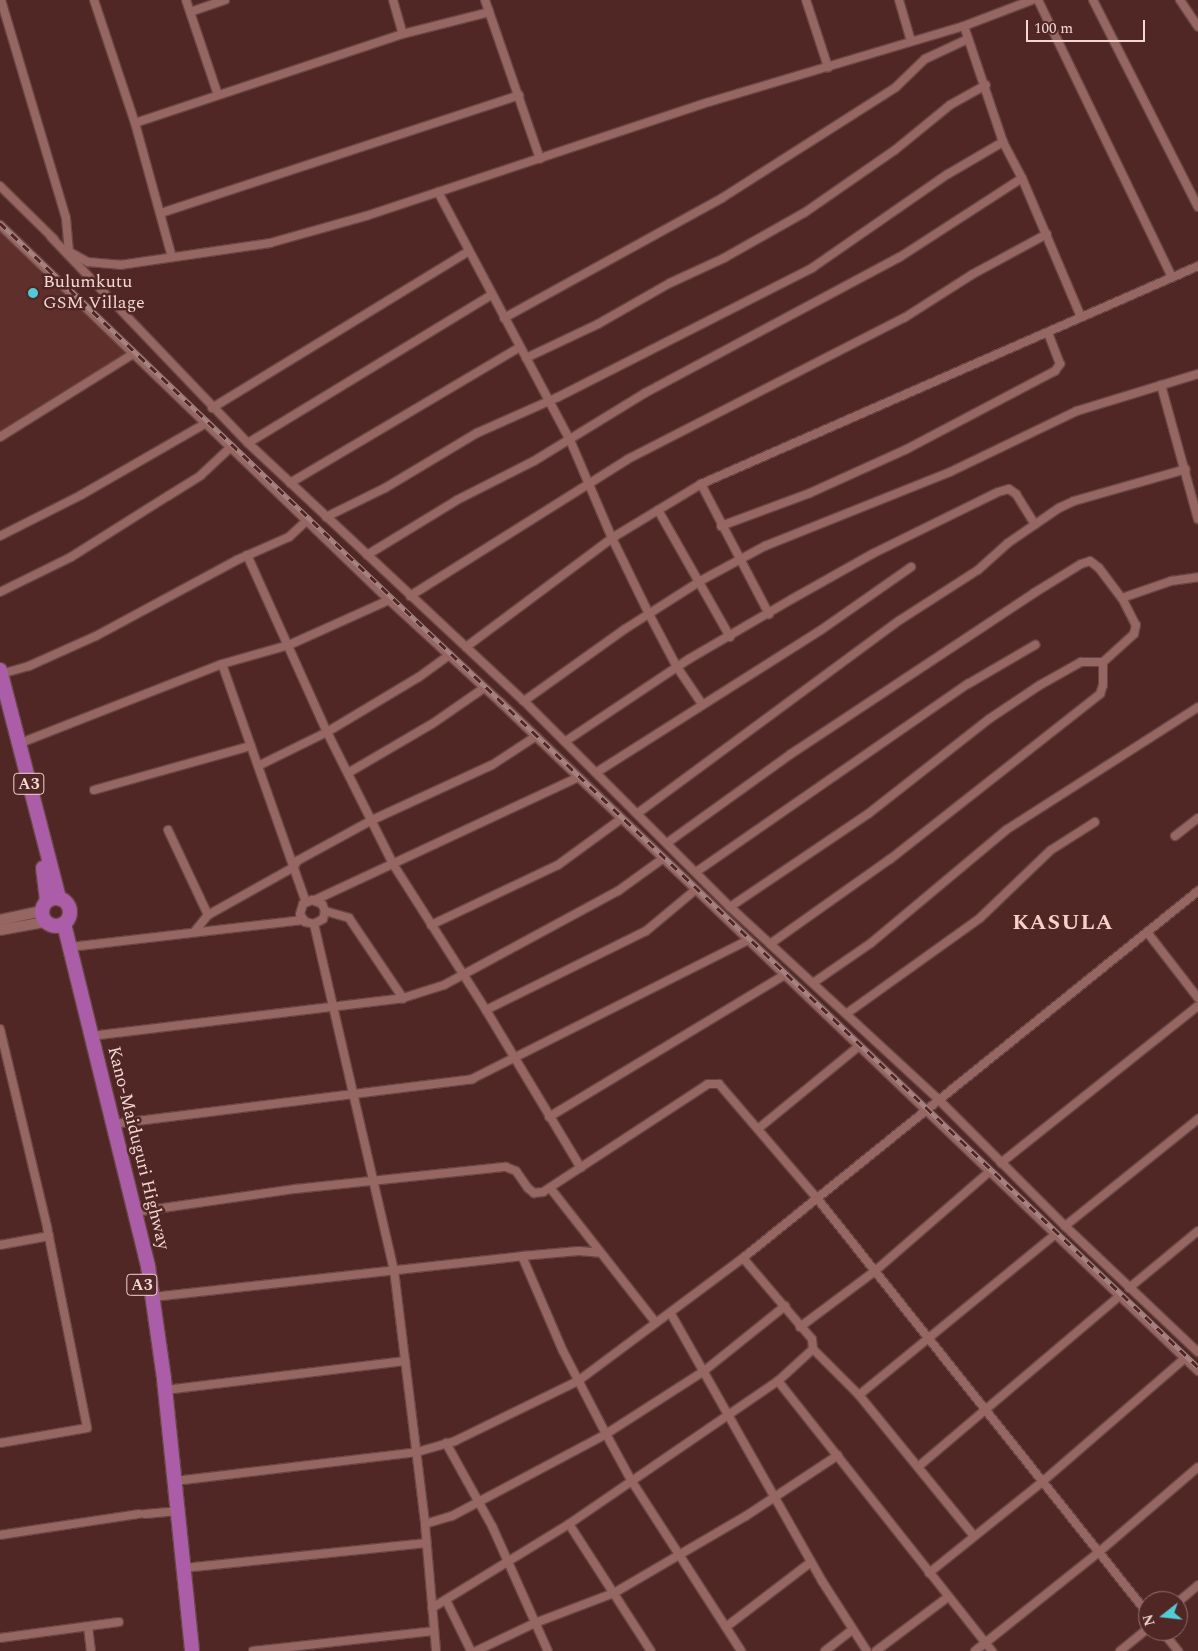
<!DOCTYPE html>
<style>
body{margin:0}
#map{position:relative;width:1198px;height:1651px;overflow:hidden;background:#502725;font-family:Spectral,serif}
div>[style]{position:absolute}
[style*='--x']{left:calc(var(--x)*1px);top:calc(var(--y)*1px);width:calc(var(--w)*1px);rotate:calc(var(--a)*1deg)}
.built>*{inset:0;background:#5f2f2c}
.roads{filter:drop-shadow(1px 0 #694645) drop-shadow(-1px 0 #694645) drop-shadow(0 1px #694645) drop-shadow(0 -1px #694645)}
.minor>*{height:8px;margin:-4px;padding:0 4px;transform-origin:4px;border-radius:4px;background:#956662}
.tertiary>*{height:10px;margin:-5px;padding:0 5px;transform-origin:5px;border-radius:5px;background:#956662}
.trunk>*{height:14px;margin:-7px;padding:0 7px;transform-origin:7px;border-radius:7px;background:#ac5da7}
.trunk>.ring{margin:-7px;padding:0;box-sizing:content-box;background:none;border:14px solid #ac5da7;border-radius:50%}
.rail>*{height:4.5px;margin-top:-2.25px;transform-origin:0;background:repeating-linear-gradient(90deg,#502725 0 8px,#a58381 0 16px);box-sizing:border-box;border-block:1px solid #a58381}
.dots>*{width:14px;height:14px;translate:-50% -50%;box-sizing:border-box;border:2px solid #502725;border-radius:50%}
span{translate:-50% -50%;white-space:nowrap;text-align:center;line-height:1.15;-webkit-text-stroke:5px #502725;paint-order:stroke}
.shield-label span{padding:1px 4px;background:#502725;border:1px solid;border-radius:4px;-webkit-text-stroke-width:0}
.shield-label{font-size:16px;color:#f2d7d4;font-weight:700}
.poi-label{font-size:18px;color:#f2d7d4}
.left{translate:0 -50%;text-align:left}
.street-label{font-size:18px;color:#f2d7d4}
.district-label{font-size:22px;color:#facfca;font-weight:700;letter-spacing:1px}
.north{position:absolute;left:1138px;top:1591px;width:50px;height:50px;box-sizing:border-box;background:#502725;border:1px solid #916d6b;border-radius:50%;rotate:254deg;font-size:14px;font-weight:700;line-height:20px;text-align:center;color:#f2d7d4}
.north::after{content:'';display:block;margin:auto;width:18px;height:22px;background:#52cbd8;clip-path:polygon(50% 0,100% 100%,50% 72%,0 100%)}
.scale{position:absolute;left:1026px;top:20px;width:119px;height:22px;box-sizing:border-box;border:2px solid #f2d7d4;border-top:0;padding-left:6px;font-size:15px;line-height:18px;white-space:nowrap;color:#f2d7d4;-webkit-text-stroke:4px #502725;paint-order:stroke}
</style>
<div id="map">
<div class="built">
<i style="clip-path:polygon(0 231px,133px 354px,0 434px)"></i>
</div>
<div class="roads">
<div class="minor">
<i style="--x:1;--y:0;--w:227;--a:73.4"></i>
<i style="--x:66;--y:218;--w:34;--a:85"></i>
<i style="--x:94;--y:0;--w:130;--a:71.6"></i>
<i style="--x:135;--y:123;--w:139;--a:74.6"></i>
<i style="--x:186;--y:0;--w:100;--a:71.4"></i>
<i style="--x:393;--y:0;--w:35;--a:74"></i>
<i style="--x:485;--y:0;--w:168;--a:70.9"></i>
<i style="--x:806;--y:0;--w:71;--a:71.8"></i>
<i style="--x:899;--y:0;--w:43;--a:73.7"></i>
<i style="--x:1038;--y:0;--w:308;--a:64.2"></i>
<i style="--x:1093;--y:0;--w:232;--a:63.1"></i>
<i style="--x:1180;--y:0;--w:32;--a:56"></i>
<i style="--x:190;--y:12;--w:37;--a:-19"></i>
<i style="--x:964;--y:26;--w:122;--a:71.4"></i>
<i style="--x:1003;--y:142;--w:41;--a:62.2"></i>
<i style="--x:1022;--y:178;--w:151;--a:67"></i>
<i style="--x:135;--y:123;--w:282;--a:-18.4"></i>
<i style="--x:403;--y:34;--w:89;--a:-14.3"></i>
<i style="--x:0;--y:186;--w:76;--a:44.5"></i>
<i style="--x:438;--y:192;--w:281;--a:62"></i>
<i style="--x:570;--y:440;--w:107;--a:66.8"></i>
<i style="--x:612;--y:538;--w:85;--a:64"></i>
<i style="--x:649;--y:614;--w:60;--a:62.2"></i>
<i style="--x:677;--y:667;--w:45;--a:56"></i>
<i style="--x:161;--y:213;--w:377;--a:-18.2"></i>
<i style="--x:0;--y:225;--w:540;--a:43.95"></i>
<i style="--x:389;--y:600;--w:151;--a:42.6"></i>
<i style="--x:500;--y:702;--w:967;--a:43.78"></i>
<i style="--x:51;--y:237;--w:285;--a:46.3"></i>
<i style="--x:248;--y:443;--w:378;--a:43.1"></i>
<i style="--x:524;--y:701;--w:291;--a:45"></i>
<i style="--x:730;--y:907;--w:283;--a:42.7"></i>
<i style="--x:938;--y:1099;--w:180;--a:45"></i>
<i style="--x:1065;--y:1226;--w:183;--a:43.5"></i>
<i style="--x:68;--y:251;--w:23;--a:29"></i>
<i style="--x:88;--y:262;--w:32;--a:5"></i>
<i style="--x:120;--y:265;--w:152;--a:-8.3"></i>
<i style="--x:270;--y:243;--w:100;--a:-15.7"></i>
<i style="--x:366;--y:216;--w:361;--a:-18.4"></i>
<i style="--x:709;--y:102;--w:266;--a:-16.6"></i>
<i style="--x:964;--y:26;--w:73;--a:-20.9"></i>
<i style="--x:504;--y:318;--w:249;--a:-28.8"></i>
<i style="--x:722;--y:198;--w:206;--a:-32.5"></i>
<i style="--x:896;--y:87;--w:40;--a:-44"></i>
<i style="--x:925;--y:59;--w:47;--a:-24.9"></i>
<i style="--x:526;--y:358;--w:80;--a:-25.3"></i>
<i style="--x:598;--y:324;--w:83;--a:-29.7"></i>
<i style="--x:670;--y:283;--w:60;--a:-24.8"></i>
<i style="--x:724;--y:258;--w:92;--a:-29.4"></i>
<i style="--x:804;--y:213;--w:111;--a:-34.7"></i>
<i style="--x:895;--y:150;--w:71;--a:-39.3"></i>
<i style="--x:950;--y:105;--w:41;--a:-29.1"></i>
<i style="--x:1161;--y:385;--w:139;--a:74.6"></i>
<i style="--x:212;--y:408;--w:300;--a:-31.4"></i>
<i style="--x:0;--y:437;--w:157;--a:-32"></i>
<i style="--x:248;--y:443;--w:285;--a:-31.3"></i>
<i style="--x:290;--y:483;--w:267;--a:-30.6"></i>
<i style="--x:701;--y:484;--w:147;--a:62.4"></i>
<i style="--x:658;--y:510;--w:146;--a:60.4"></i>
<i style="--x:326;--y:517;--w:66;--a:-26.2"></i>
<i style="--x:385;--y:488;--w:107;--a:-30.9"></i>
<i style="--x:477;--y:433;--w:89;--a:-24"></i>
<i style="--x:558;--y:397;--w:285;--a:-26.9"></i>
<i style="--x:812;--y:268;--w:165;--a:-34.7"></i>
<i style="--x:948;--y:174;--w:64;--a:-30.2"></i>
<i style="--x:721;--y:526;--w:95;--a:-20.3"></i>
<i style="--x:810;--y:493;--w:104;--a:-24.4"></i>
<i style="--x:905;--y:450;--w:170;--a:-27.8"></i>
<i style="--x:1055;--y:371;--w:9;--a:-54"></i>
<i style="--x:1060;--y:364;--w:34;--a:-111"></i>
<i style="--x:0;--y:536;--w:91;--a:-26.8"></i>
<i style="--x:81;--y:495;--w:144;--a:-29.9"></i>
<i style="--x:247;--y:555;--w:194;--a:65.7"></i>
<i style="--x:327;--y:732;--w:148;--a:63.4"></i>
<i style="--x:393;--y:864;--w:173;--a:57.5"></i>
<i style="--x:486;--y:1010;--w:184;--a:59"></i>
<i style="--x:367;--y:555;--w:105;--a:-31.4"></i>
<i style="--x:457;--y:500;--w:86;--a:-26.9"></i>
<i style="--x:534;--y:461;--w:130;--a:-31.5"></i>
<i style="--x:645;--y:393;--w:289;--a:-28.1"></i>
<i style="--x:900;--y:257;--w:145;--a:-32.9"></i>
<i style="--x:0;--y:592;--w:79;--a:-26.2"></i>
<i style="--x:71;--y:557;--w:115;--a:-32.2"></i>
<i style="--x:168;--y:496;--w:39;--a:-32"></i>
<i style="--x:201;--y:475;--w:41;--a:-43"></i>
<i style="--x:410;--y:596;--w:257;--a:-32.1"></i>
<i style="--x:628;--y:459;--w:310;--a:-27.1"></i>
<i style="--x:904;--y:318;--w:82;--a:-32.5"></i>
<i style="--x:973;--y:274;--w:84;--a:-28.4"></i>
<i style="--x:1122;--y:598;--w:52;--a:-19.1"></i>
<i style="--x:1171;--y:581;--w:27;--a:-8"></i>
<i style="--x:466;--y:647;--w:182;--a:-36.7"></i>
<i style="--x:612;--y:538;--w:104;--a:-31.2"></i>
<i style="--x:701;--y:484;--w:543;--a:-23.68"></i>
<i style="--x:222;--y:664;--w:252;--a:70.6"></i>
<i style="--x:1;--y:674;--w:29;--a:-16"></i>
<i style="--x:29;--y:666;--w:73;--a:-24.1"></i>
<i style="--x:96;--y:636;--w:160;--a:-28.3"></i>
<i style="--x:237;--y:560;--w:57;--a:-23.9"></i>
<i style="--x:289;--y:537;--w:25;--a:-43"></i>
<i style="--x:524;--y:701;--w:124;--a:-35.5"></i>
<i style="--x:625;--y:629;--w:91;--a:-32.5"></i>
<i style="--x:702;--y:580;--w:72;--a:-28.4"></i>
<i style="--x:765;--y:546;--w:199;--a:-21.8"></i>
<i style="--x:950;--y:472;--w:141;--a:-25.7"></i>
<i style="--x:1077;--y:411;--w:127;--a:-17"></i>
<i style="--x:566;--y:741;--w:148;--a:-33.7"></i>
<i style="--x:689;--y:659;--w:119;--a:-30.2"></i>
<i style="--x:792;--y:599;--w:94;--a:-29.3"></i>
<i style="--x:874;--y:553;--w:138;--a:-26.2"></i>
<i style="--x:998;--y:492;--w:11;--a:-15"></i>
<i style="--x:1009;--y:489;--w:9;--a:36"></i>
<i style="--x:1016;--y:494;--w:36;--a:58"></i>
<i style="--x:18;--y:744;--w:219;--a:-21.4"></i>
<i style="--x:222;--y:664;--w:70;--a:-15.8"></i>
<i style="--x:289;--y:645;--w:110;--a:-24.2"></i>
<i style="--x:258;--y:766;--w:77;--a:-26.2"></i>
<i style="--x:327;--y:732;--w:107;--a:-30.9"></i>
<i style="--x:419;--y:677;--w:37;--a:-36"></i>
<i style="--x:597;--y:772;--w:265;--a:-32.4"></i>
<i style="--x:821;--y:630;--w:110;--a:-35"></i>
<i style="--x:348;--y:773;--w:97;--a:-30.3"></i>
<i style="--x:432;--y:724;--w:63;--a:-34.7"></i>
<i style="--x:94;--y:790;--w:163;--a:-15.7"></i>
<i style="--x:638;--y:813;--w:325;--a:-36.4"></i>
<i style="--x:900;--y:620;--w:93;--a:-32.7"></i>
<i style="--x:978;--y:570;--w:40;--a:-42"></i>
<i style="--x:1008;--y:543;--w:62;--a:-34.5"></i>
<i style="--x:1059;--y:508;--w:17;--a:-25"></i>
<i style="--x:1074;--y:501;--w:116;--a:-15.9"></i>
<i style="--x:168;--y:830;--w:94;--a:64.8"></i>
<i style="--x:1175;--y:836;--w:29;--a:-38"></i>
<i style="--x:667;--y:843;--w:153;--a:-35.7"></i>
<i style="--x:791;--y:754;--w:291;--a:-33.5"></i>
<i style="--x:1034;--y:593;--w:55;--a:-31.7"></i>
<i style="--x:1081;--y:564;--w:9;--a:-18"></i>
<i style="--x:1090;--y:561;--w:11;--a:38"></i>
<i style="--x:1099;--y:568;--w:38;--a:53"></i>
<i style="--x:1122;--y:598;--w:30;--a:63"></i>
<i style="--x:1136;--y:625;--w:9;--a:103"></i>
<i style="--x:1134;--y:634;--w:42;--a:137.9"></i>
<i style="--x:1103;--y:662;--w:23;--a:90"></i>
<i style="--x:1103;--y:685;--w:9;--a:108"></i>
<i style="--x:1100;--y:694;--w:267;--a:141.8"></i>
<i style="--x:890;--y:859;--w:147;--a:144.7"></i>
<i style="--x:696;--y:872;--w:331;--a:-34.7"></i>
<i style="--x:968;--y:684;--w:78;--a:-30.2"></i>
<i style="--x:315;--y:900;--w:289;--a:-25"></i>
<i style="--x:730;--y:907;--w:166;--a:-34"></i>
<i style="--x:868;--y:814;--w:154;--a:-38.1"></i>
<i style="--x:989;--y:719;--w:61;--a:-33.7"></i>
<i style="--x:1040;--y:685;--w:47;--a:-29.3"></i>
<i style="--x:1081;--y:662;--w:22;--a:0"></i>
<i style="--x:325;--y:911;--w:8;--a:104"></i>
<i style="--x:323;--y:919;--w:10;--a:151"></i>
<i style="--x:314;--y:924;--w:9;--a:-167"></i>
<i style="--x:305;--y:922;--w:9;--a:-122"></i>
<i style="--x:300;--y:914;--w:10;--a:-73"></i>
<i style="--x:303;--y:904;--w:10;--a:-24"></i>
<i style="--x:312;--y:900;--w:11;--a:22"></i>
<i style="--x:322;--y:904;--w:8;--a:67"></i>
<i style="--x:325;--y:911;--w:25;--a:16"></i>
<i style="--x:349;--y:918;--w:97;--a:56"></i>
<i style="--x:314;--y:924;--w:355;--a:77"></i>
<i style="--x:394;--y:1270;--w:256;--a:83"></i>
<i style="--x:425;--y:1524;--w:127;--a:85"></i>
<i style="--x:431;--y:925;--w:140;--a:-25.3"></i>
<i style="--x:558;--y:865;--w:78;--a:-36.1"></i>
<i style="--x:195;--y:931;--w:21;--a:-51"></i>
<i style="--x:208;--y:915;--w:98;--a:-29.2"></i>
<i style="--x:294;--y:867;--w:7;--a:-63"></i>
<i style="--x:297;--y:861;--w:83;--a:-28.7"></i>
<i style="--x:370;--y:821;--w:134;--a:-24.7"></i>
<i style="--x:492;--y:765;--w:51;--a:-33.1"></i>
<i style="--x:1147;--y:932;--w:83;--a:52.3"></i>
<i style="--x:70;--y:947;--w:235;--a:-6.6"></i>
<i style="--x:813;--y:983;--w:70;--a:-34.6"></i>
<i style="--x:871;--y:943;--w:176;--a:-39.9"></i>
<i style="--x:1006;--y:830;--w:228;--a:-32.6"></i>
<i style="--x:486;--y:1010;--w:178;--a:-26.3"></i>
<i style="--x:646;--y:931;--w:62;--a:-39.8"></i>
<i style="--x:846;--y:1014;--w:165;--a:-35.6"></i>
<i style="--x:980;--y:918;--w:98;--a:-43.8"></i>
<i style="--x:1051;--y:850;--w:52;--a:-32.5"></i>
<i style="--x:0;--y:1029;--w:204;--a:76.6"></i>
<i style="--x:47;--y:1227;--w:205;--a:78.7"></i>
<i style="--x:87;--y:1428;--w:88;--a:170.2"></i>
<i style="--x:91;--y:1036;--w:314;--a:-6.9"></i>
<i style="--x:403;--y:998;--w:43;--a:-17.6"></i>
<i style="--x:444;--y:985;--w:198;--a:-28.4"></i>
<i style="--x:618;--y:891;--w:53;--a:-35.8"></i>
<i style="--x:549;--y:1117;--w:275;--a:-31.1"></i>
<i style="--x:113;--y:1124;--w:362;--a:-7.1"></i>
<i style="--x:472;--y:1079;--w:307;--a:-26.7"></i>
<i style="--x:759;--y:1128;--w:128;--a:-39.3"></i>
<i style="--x:1001;--y:1163;--w:252;--a:-38.6"></i>
<i style="--x:551;--y:1189;--w:170;--a:51.9"></i>
<i style="--x:135;--y:1212;--w:162;--a:-8.2"></i>
<i style="--x:295;--y:1189;--w:212;--a:-6"></i>
<i style="--x:506;--y:1167;--w:11;--a:22"></i>
<i style="--x:516;--y:1171;--w:21;--a:55"></i>
<i style="--x:528;--y:1188;--w:8;--a:40"></i>
<i style="--x:534;--y:1193;--w:9;--a:-6"></i>
<i style="--x:543;--y:1192;--w:197;--a:-33.2"></i>
<i style="--x:708;--y:1084;--w:11;--a:0"></i>
<i style="--x:719;--y:1084;--w:149;--a:49.4"></i>
<i style="--x:816;--y:1197;--w:533;--a:51.47"></i>
<i style="--x:1065;--y:1226;--w:171;--a:-38.8"></i>
<i style="--x:0;--y:1245;--w:50;--a:-10.4"></i>
<i style="--x:522;--y:1256;--w:103;--a:66.7"></i>
<i style="--x:563;--y:1351;--w:93;--a:62.6"></i>
<i style="--x:606;--y:1434;--w:52;--a:61.5"></i>
<i style="--x:631;--y:1480;--w:203;--a:57.2"></i>
<i style="--x:743;--y:1258;--w:106;--a:49.6"></i>
<i style="--x:812;--y:1339;--w:10;--a:84"></i>
<i style="--x:813;--y:1349;--w:65;--a:45"></i>
<i style="--x:859;--y:1395;--w:182;--a:50.8"></i>
<i style="--x:1129;--y:1288;--w:89;--a:-39.6"></i>
<i style="--x:153;--y:1297;--w:371;--a:-6.3"></i>
<i style="--x:522;--y:1256;--w:57;--a:-5"></i>
<i style="--x:579;--y:1251;--w:21;--a:5"></i>
<i style="--x:671;--y:1314;--w:307;--a:60.5"></i>
<i style="--x:822;--y:1581;--w:83;--a:57.3"></i>
<i style="--x:800;--y:1327;--w:94;--a:-36.7"></i>
<i style="--x:875;--y:1271;--w:151;--a:-41"></i>
<i style="--x:778;--y:1381;--w:345;--a:51.6"></i>
<i style="--x:165;--y:1390;--w:242;--a:-6.9"></i>
<i style="--x:859;--y:1395;--w:251;--a:-39.3"></i>
<i style="--x:446;--y:1443;--w:95;--a:61"></i>
<i style="--x:492;--y:1526;--w:137;--a:65.9"></i>
<i style="--x:919;--y:1466;--w:261;--a:-40.3"></i>
<i style="--x:175;--y:1481;--w:244;--a:-6.8"></i>
<i style="--x:417;--y:1452;--w:40;--a:-16"></i>
<i style="--x:455;--y:1441;--w:137;--a:-26"></i>
<i style="--x:578;--y:1381;--w:206;--a:-36.7"></i>
<i style="--x:743;--y:1258;--w:585;--a:-38.89"></i>
<i style="--x:145;--y:1514;--w:33;--a:-5"></i>
<i style="--x:425;--y:1524;--w:28;--a:-17"></i>
<i style="--x:452;--y:1516;--w:174;--a:-28"></i>
<i style="--x:606;--y:1434;--w:117;--a:-32.7"></i>
<i style="--x:704;--y:1371;--w:104;--a:-38.7"></i>
<i style="--x:569;--y:1524;--w:151;--a:57.2"></i>
<i style="--x:0;--y:1535;--w:141;--a:-8.6"></i>
<i style="--x:184;--y:1568;--w:244;--a:-5.9"></i>
<i style="--x:929;--y:1573;--w:145;--a:-38.8"></i>
<i style="--x:1042;--y:1482;--w:189;--a:-40.9"></i>
<i style="--x:446;--y:1600;--w:57;--a:63.9"></i>
<i style="--x:1178;--y:1602;--w:26;--a:-40"></i>
<i style="--x:432;--y:1608;--w:161;--a:-31.5"></i>
<i style="--x:569;--y:1524;--w:253;--a:-34.4"></i>
<i style="--x:778;--y:1381;--w:47;--a:-42.4"></i>
<i style="--x:88;--y:1627;--w:24;--a:83"></i>
<i style="--x:726;--y:1627;--w:107;--a:-37.4"></i>
<i style="--x:1162;--y:1631;--w:26;--a:51"></i>
<i style="--x:0;--y:1638;--w:120;--a:-7.7"></i>
<i style="--x:253;--y:1651;--w:181;--a:-6.3"></i>
<i style="--x:476;--y:1651;--w:65;--a:-25.4"></i>
<i style="--x:535;--y:1623;--w:85;--a:-20.8"></i>
<i style="--x:614;--y:1593;--w:153;--a:-30.3"></i>
<i style="--x:746;--y:1516;--w:110;--a:-33.5"></i>
<i style="--x:825;--y:1651;--w:34;--a:-38"></i>
<i style="--x:876;--y:1651;--w:90;--a:-36.9"></i>
<i style="--x:975;--y:1651;--w:159;--a:-38.6"></i>
<i style="--x:1099;--y:1552;--w:130;--a:-40.6"></i>
<i style="--x:1120;--y:1651;--w:36;--a:-39"></i>
</div>
<div class="tertiary">
<i style="--x:0;--y:920;--w:43;--a:-12.1"></i>
<i style="--x:0;--y:930;--w:46;--a:-10.1"></i>
</div>
<div class="trunk">
<i style="--x:0;--y:670;--w:236;--a:75.5"></i>
<i style="--x:43;--y:868;--w:33;--a:83"></i>
<i class="ring" style="left:42px;top:898px;width:14px;height:14px"></i>
<i style="--x:64;--y:924;--w:352;--a:76.2"></i>
<i style="--x:148;--y:1266;--w:114;--a:81.9"></i>
<i style="--x:164;--y:1379;--w:273;--a:84.1"></i>
</div>
</div>
<div class="rail">
<i style="--x:0;--y:223;--w:1656;--a:43.68"></i>
</div>
<div class="dots">
<i style="left:33px;top:293px;background:#52cbd8"></i>
</div>
<div class="shield-label">
<span style="left:29px;top:784px">A3</span>
<span style="left:142px;top:1285px">A3</span>
</div>
<div class="poi-label">
<span class="left" style="left:43px;top:293px">Bulumkutu<br>GSM Village</span>
</div>
<div class="street-label">
<span style="left:138px;top:1148px;rotate:76deg">Kano-Maiduguri Highway</span>
</div>
<div class="district-label">
<span style="left:1063px;top:923px">KASULA</span>
</div>
<div class="north">N</div>
<div class="scale">100 m</div>
</div>
